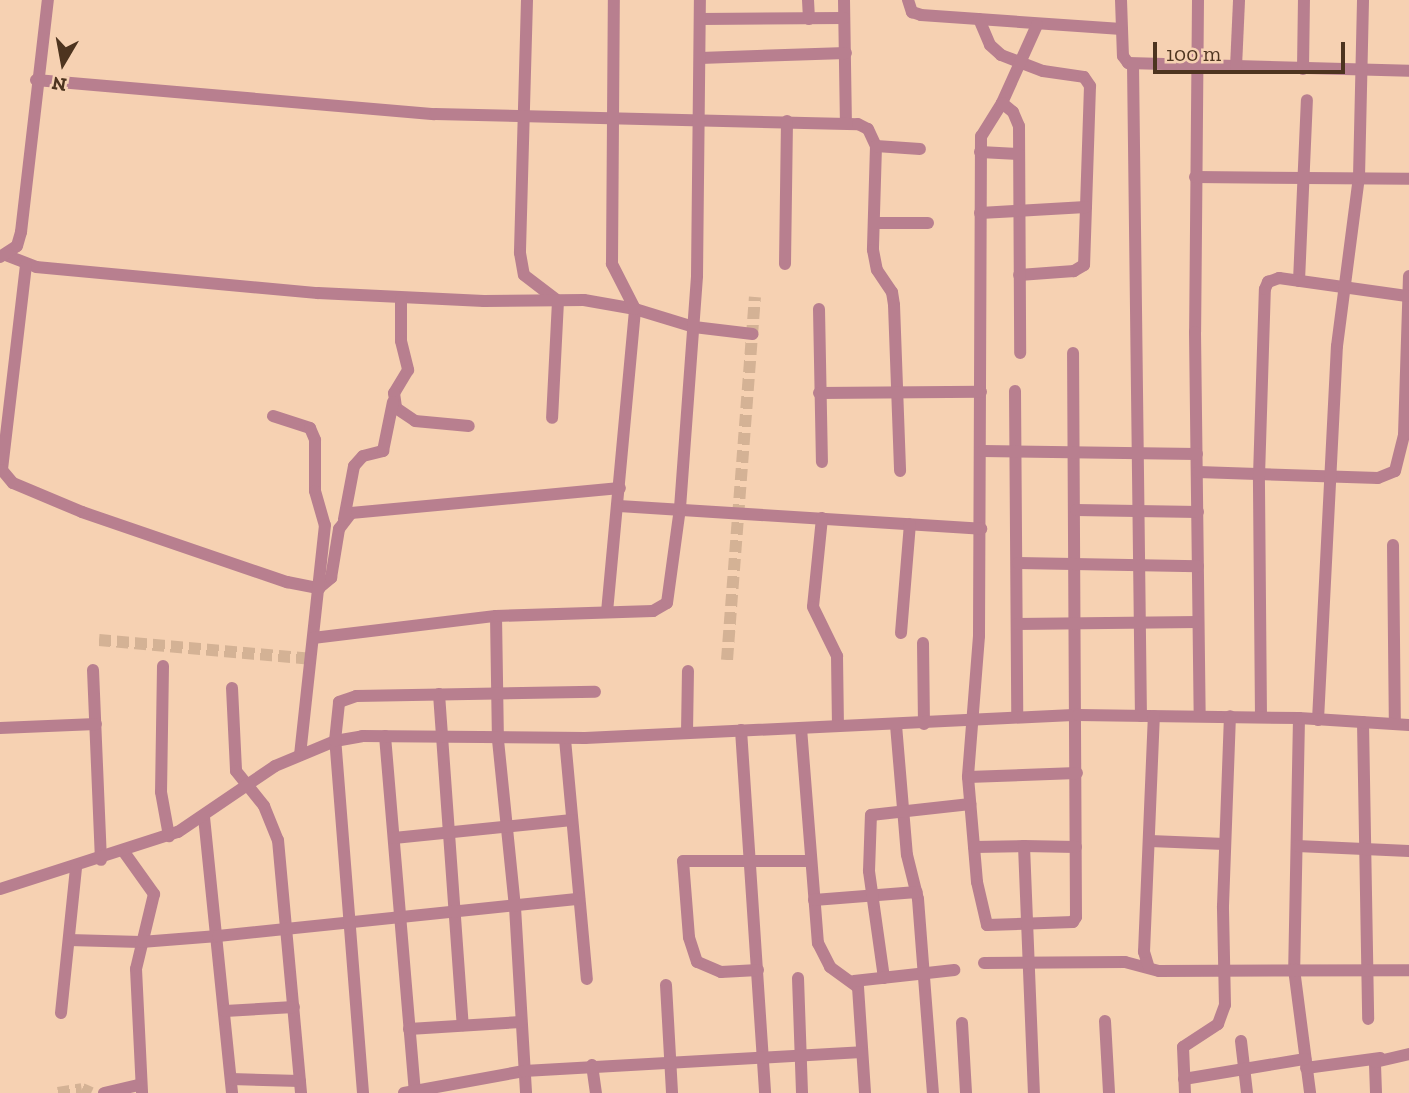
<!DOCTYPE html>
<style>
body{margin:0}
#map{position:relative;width:1409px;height:1093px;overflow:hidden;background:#f6d1b2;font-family:"Zilla Slab",serif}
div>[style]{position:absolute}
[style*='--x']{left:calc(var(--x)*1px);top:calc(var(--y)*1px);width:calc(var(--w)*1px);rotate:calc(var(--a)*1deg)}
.minor-tunnel>*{height:12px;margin-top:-6px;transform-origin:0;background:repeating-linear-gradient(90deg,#d4b295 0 12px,transparent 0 18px)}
.minor>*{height:12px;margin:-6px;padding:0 6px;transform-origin:6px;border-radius:6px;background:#b87f8f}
span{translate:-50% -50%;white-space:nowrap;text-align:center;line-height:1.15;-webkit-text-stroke:5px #f6d1b2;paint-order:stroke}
.north{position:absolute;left:28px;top:28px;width:70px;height:70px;-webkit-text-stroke:5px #f6d1b2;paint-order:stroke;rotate:190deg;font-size:19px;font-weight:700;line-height:28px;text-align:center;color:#4d341f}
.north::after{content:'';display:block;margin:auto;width:24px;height:32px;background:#4d341f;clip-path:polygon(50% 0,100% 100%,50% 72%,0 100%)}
.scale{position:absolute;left:1153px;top:42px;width:192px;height:32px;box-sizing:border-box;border:4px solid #4d341f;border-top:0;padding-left:9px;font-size:21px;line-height:24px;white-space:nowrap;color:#4d341f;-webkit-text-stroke:5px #f6d1b2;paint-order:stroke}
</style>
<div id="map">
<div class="minor-tunnel">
<i style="--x:99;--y:640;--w:212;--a:5.1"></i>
<i style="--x:727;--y:660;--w:364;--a:-85.6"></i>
<i style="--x:58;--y:1093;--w:24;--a:-9"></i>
<i style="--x:82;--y:1089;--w:10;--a:24"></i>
</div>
<div class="minor">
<i style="--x:527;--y:0;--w:253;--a:91.6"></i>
<i style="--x:520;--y:253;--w:22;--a:80"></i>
<i style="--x:524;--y:275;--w:43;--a:37.4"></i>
<i style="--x:558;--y:301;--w:117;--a:92.9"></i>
<i style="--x:808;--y:0;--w:19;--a:87"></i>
<i style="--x:844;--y:0;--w:121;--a:89.1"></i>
<i style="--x:908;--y:0;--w:13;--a:72"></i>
<i style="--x:912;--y:12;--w:9;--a:18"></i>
<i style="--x:921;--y:15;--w:201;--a:4"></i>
<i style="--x:1121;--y:0;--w:56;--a:88"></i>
<i style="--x:1123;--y:56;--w:9;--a:54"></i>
<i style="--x:1128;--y:63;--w:281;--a:1.6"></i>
<i style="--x:1198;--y:0;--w:332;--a:90.5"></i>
<i style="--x:1195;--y:332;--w:384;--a:89.3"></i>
<i style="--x:700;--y:19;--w:144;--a:-0.4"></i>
<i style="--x:979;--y:19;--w:28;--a:67"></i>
<i style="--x:990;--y:45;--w:15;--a:42"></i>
<i style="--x:1001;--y:55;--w:45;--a:20.9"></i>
<i style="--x:1043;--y:71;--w:41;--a:8.3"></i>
<i style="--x:1084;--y:77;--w:11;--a:56"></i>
<i style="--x:1090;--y:86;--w:179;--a:91.9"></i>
<i style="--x:1084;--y:265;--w:12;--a:149"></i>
<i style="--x:1074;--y:271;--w:55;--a:175.8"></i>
<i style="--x:1037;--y:25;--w:85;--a:114.2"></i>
<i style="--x:1002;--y:103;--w:39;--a:122"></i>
<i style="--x:981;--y:136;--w:500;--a:90.23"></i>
<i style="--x:979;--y:636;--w:141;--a:94.5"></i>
<i style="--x:968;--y:777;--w:105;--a:85.1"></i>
<i style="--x:977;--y:882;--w:44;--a:76.9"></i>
<i style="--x:987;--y:925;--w:86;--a:-2"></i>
<i style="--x:1073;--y:922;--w:6;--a:-59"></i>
<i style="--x:1076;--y:917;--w:564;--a:-90.3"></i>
<i style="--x:700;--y:58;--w:146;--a:-2"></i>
<i style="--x:1133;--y:64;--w:652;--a:89.3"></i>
<i style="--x:1236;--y:67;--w:67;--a:-87.4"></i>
<i style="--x:1303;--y:69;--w:69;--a:-89.2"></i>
<i style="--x:36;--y:80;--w:400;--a:4.9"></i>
<i style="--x:435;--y:114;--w:423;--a:1.4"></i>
<i style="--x:858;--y:124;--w:11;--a:27"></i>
<i style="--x:868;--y:129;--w:19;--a:65"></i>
<i style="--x:876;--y:146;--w:104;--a:91.7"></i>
<i style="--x:873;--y:250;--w:20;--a:79"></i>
<i style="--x:877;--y:270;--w:27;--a:56"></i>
<i style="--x:892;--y:292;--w:13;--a:81"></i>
<i style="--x:894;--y:305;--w:166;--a:87.9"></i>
<i style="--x:1002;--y:103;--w:14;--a:39"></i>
<i style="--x:1013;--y:112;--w:15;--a:67"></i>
<i style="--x:1019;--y:126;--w:227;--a:89.7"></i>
<i style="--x:876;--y:146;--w:44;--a:3.9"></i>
<i style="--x:980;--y:152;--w:39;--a:3"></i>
<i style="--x:1195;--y:177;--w:214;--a:0.5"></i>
<i style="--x:980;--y:213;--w:106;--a:-3.2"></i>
<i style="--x:874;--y:223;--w:54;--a:0"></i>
<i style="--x:8;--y:256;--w:30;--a:21"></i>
<i style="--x:36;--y:267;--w:283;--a:5.3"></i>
<i style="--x:318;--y:293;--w:166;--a:2.8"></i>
<i style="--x:484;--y:301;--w:100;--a:-0.6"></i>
<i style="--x:584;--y:300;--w:52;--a:10"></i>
<i style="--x:635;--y:309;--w:62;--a:17"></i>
<i style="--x:694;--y:327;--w:59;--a:6.8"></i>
<i style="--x:0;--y:257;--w:20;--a:-33"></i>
<i style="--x:17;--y:246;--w:15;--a:-74"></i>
<i style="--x:21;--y:232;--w:234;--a:-83.4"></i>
<i style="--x:785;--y:264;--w:143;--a:-89.2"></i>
<i style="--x:26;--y:265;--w:206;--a:96.7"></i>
<i style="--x:2;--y:470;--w:17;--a:50"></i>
<i style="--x:13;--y:483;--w:75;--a:22.8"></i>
<i style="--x:82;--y:512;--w:217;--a:18.9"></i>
<i style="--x:287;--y:582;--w:33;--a:11"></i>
<i style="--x:319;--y:588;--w:16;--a:-40"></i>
<i style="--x:331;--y:578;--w:50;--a:-80.7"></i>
<i style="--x:339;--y:529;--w:20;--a:-53"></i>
<i style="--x:351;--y:513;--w:270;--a:-5.3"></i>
<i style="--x:1299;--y:281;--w:181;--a:-87.5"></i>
<i style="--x:401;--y:299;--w:42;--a:90"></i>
<i style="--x:401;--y:341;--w:30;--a:76"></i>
<i style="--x:408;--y:370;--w:27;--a:121"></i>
<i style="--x:394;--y:393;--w:15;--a:82"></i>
<i style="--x:396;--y:408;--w:23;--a:34"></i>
<i style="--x:415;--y:421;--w:54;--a:5.3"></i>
<i style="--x:819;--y:309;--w:153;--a:88.9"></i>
<i style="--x:1015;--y:391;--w:326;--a:89.6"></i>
<i style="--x:819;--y:393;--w:162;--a:-0.4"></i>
<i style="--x:273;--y:416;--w:39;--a:18"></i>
<i style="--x:310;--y:428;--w:13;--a:67"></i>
<i style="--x:315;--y:440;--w:51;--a:90"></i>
<i style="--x:315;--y:491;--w:35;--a:74"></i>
<i style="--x:325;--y:525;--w:231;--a:96.2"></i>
<i style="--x:983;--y:451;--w:214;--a:0.8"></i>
<i style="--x:1198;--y:472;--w:180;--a:1.9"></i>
<i style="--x:1378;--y:478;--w:18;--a:-22"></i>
<i style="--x:1395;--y:471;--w:37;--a:-76"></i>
<i style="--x:1404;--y:435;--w:159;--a:-88.2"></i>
<i style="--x:619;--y:506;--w:363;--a:3.6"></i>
<i style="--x:1076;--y:510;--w:122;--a:0.9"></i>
<i style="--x:822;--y:518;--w:89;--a:95.8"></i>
<i style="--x:813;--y:607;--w:55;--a:63.9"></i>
<i style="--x:837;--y:656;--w:70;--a:89.2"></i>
<i style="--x:344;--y:519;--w:54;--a:-79.3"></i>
<i style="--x:354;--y:466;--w:13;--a:-48"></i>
<i style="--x:363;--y:456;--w:21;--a:-14"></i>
<i style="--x:383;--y:451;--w:50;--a:-78.5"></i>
<i style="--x:1393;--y:545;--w:179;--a:89.4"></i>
<i style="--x:1018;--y:563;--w:180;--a:1"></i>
<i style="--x:607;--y:612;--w:304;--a:-84.7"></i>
<i style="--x:635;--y:309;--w:51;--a:-117.1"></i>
<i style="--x:612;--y:264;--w:264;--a:-89.6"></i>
<i style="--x:496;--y:616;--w:124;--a:89.1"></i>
<i style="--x:498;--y:740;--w:168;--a:84.2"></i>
<i style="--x:515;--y:907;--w:186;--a:86.6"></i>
<i style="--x:1017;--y:624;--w:181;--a:-0.6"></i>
<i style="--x:901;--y:633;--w:109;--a:-85.3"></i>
<i style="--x:313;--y:638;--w:184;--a:-6.9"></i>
<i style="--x:496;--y:616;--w:157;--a:-1.8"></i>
<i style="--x:653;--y:611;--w:16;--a:-30"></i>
<i style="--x:667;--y:603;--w:96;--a:-82.2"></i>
<i style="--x:680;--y:508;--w:233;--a:-85.8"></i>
<i style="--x:697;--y:276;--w:276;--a:-89.4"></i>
<i style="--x:923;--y:643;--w:81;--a:89.3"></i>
<i style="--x:163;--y:666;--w:126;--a:90.9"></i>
<i style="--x:161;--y:792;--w:45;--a:79.7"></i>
<i style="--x:93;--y:670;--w:190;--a:87.6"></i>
<i style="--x:232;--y:688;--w:83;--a:87.2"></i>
<i style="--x:236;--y:771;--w:45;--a:51.3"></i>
<i style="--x:264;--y:806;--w:37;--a:68"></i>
<i style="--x:278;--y:840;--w:254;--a:84.8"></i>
<i style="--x:439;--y:694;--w:332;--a:85.9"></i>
<i style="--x:1261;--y:717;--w:241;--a:-90.5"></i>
<i style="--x:1259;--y:476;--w:187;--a:-88.2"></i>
<i style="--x:1265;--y:289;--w:8;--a:-67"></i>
<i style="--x:1268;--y:282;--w:12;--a:-20"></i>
<i style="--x:1279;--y:278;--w:129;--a:8"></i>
<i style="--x:1299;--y:718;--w:251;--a:91.1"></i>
<i style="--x:1294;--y:969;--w:125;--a:82.6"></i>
<i style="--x:1318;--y:720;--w:374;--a:-87.1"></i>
<i style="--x:1337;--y:346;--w:170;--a:-82.6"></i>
<i style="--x:1359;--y:177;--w:177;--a:-88.7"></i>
<i style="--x:1363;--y:722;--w:297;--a:89"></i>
<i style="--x:896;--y:725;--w:130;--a:85.2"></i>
<i style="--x:907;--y:855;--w:45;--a:76"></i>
<i style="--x:918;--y:899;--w:195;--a:85.6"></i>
<i style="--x:0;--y:728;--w:96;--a:-2.4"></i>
<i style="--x:801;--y:728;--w:216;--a:85.5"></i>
<i style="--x:818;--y:943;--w:27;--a:63"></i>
<i style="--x:830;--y:967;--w:34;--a:36"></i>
<i style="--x:858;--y:987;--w:106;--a:86.2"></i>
<i style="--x:741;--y:730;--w:364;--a:86.2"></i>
<i style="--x:687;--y:733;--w:62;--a:-89.1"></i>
<i style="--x:385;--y:736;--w:356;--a:85.2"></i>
<i style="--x:565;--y:739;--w:241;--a:84.8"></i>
<i style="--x:968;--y:777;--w:109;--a:-2.1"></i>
<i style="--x:204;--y:817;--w:277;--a:84.2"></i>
<i style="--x:394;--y:838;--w:179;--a:-5.8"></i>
<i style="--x:1150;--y:841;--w:75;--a:2.3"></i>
<i style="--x:1024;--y:846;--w:52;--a:1.1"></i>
<i style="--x:1297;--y:846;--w:112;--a:2.6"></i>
<i style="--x:974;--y:847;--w:50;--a:-1.1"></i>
<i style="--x:1024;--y:846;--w:247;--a:87.7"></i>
<i style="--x:124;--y:852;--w:52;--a:54.5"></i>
<i style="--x:154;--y:894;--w:77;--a:103.5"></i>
<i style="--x:136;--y:969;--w:124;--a:87.2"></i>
<i style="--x:0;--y:889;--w:187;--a:-17.8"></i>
<i style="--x:178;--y:832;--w:117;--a:-34.2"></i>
<i style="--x:275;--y:766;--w:65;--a:-22.6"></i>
<i style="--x:335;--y:741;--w:27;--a:-10"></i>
<i style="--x:362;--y:736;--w:223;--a:0.5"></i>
<i style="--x:585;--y:738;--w:494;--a:-2.7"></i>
<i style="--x:1078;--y:715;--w:221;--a:0.8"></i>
<i style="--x:1299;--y:718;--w:110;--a:3.6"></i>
<i style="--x:814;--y:900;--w:103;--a:-4.4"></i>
<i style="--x:69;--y:940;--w:72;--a:1.6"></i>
<i style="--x:141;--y:942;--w:77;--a:-4.5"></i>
<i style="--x:218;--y:936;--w:363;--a:-5.9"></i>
<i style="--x:984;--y:963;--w:141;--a:-0.4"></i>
<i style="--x:1125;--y:962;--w:35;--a:15"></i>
<i style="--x:1159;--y:971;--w:250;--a:-0.2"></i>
<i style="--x:1148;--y:965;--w:14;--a:-107"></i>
<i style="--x:1144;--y:952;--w:236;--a:-87.6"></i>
<i style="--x:758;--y:970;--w:37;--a:177"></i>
<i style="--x:721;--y:972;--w:26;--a:-157"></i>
<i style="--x:697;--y:962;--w:26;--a:-108"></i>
<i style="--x:689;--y:937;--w:76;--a:-94.5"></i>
<i style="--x:683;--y:861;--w:128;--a:0"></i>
<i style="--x:798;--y:978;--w:115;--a:88"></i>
<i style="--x:884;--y:978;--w:108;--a:-98"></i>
<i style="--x:869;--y:871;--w:56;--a:-88"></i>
<i style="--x:871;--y:815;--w:100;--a:-6.3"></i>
<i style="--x:854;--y:981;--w:101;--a:-6.3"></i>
<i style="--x:666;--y:985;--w:108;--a:86.8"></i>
<i style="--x:225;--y:1011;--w:69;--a:-3.3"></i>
<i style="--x:61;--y:1013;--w:146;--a:-84.1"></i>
<i style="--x:1105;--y:1021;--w:72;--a:86.8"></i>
<i style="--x:962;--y:1023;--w:70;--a:86.7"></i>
<i style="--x:409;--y:1029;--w:112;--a:-3.6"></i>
<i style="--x:1241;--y:1041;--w:52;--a:83.4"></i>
<i style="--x:592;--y:1065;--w:28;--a:82"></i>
<i style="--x:1306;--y:1068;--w:75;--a:-7.7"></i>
<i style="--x:231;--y:1079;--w:69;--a:1.7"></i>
<i style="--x:1184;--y:1079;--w:123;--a:-9.4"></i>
<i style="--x:104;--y:1093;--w:36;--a:-13"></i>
<i style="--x:363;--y:1093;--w:353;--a:-94.5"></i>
<i style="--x:335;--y:741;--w:39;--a:-84"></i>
<i style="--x:339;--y:702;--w:18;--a:-19"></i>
<i style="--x:356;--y:696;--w:239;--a:-1"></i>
<i style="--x:404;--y:1093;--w:122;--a:-10.4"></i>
<i style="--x:524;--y:1071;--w:338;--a:-3.2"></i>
<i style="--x:1185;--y:1093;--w:46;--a:-92.5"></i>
<i style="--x:1183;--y:1047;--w:42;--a:-33.3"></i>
<i style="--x:1218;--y:1024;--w:20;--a:-70"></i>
<i style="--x:1225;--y:1005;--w:99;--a:-91.2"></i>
<i style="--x:1223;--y:906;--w:190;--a:-87.9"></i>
<i style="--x:1376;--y:1093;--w:31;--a:-92"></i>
<i style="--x:1375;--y:1062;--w:35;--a:-13"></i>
</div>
<div class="north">N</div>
<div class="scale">100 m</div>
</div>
